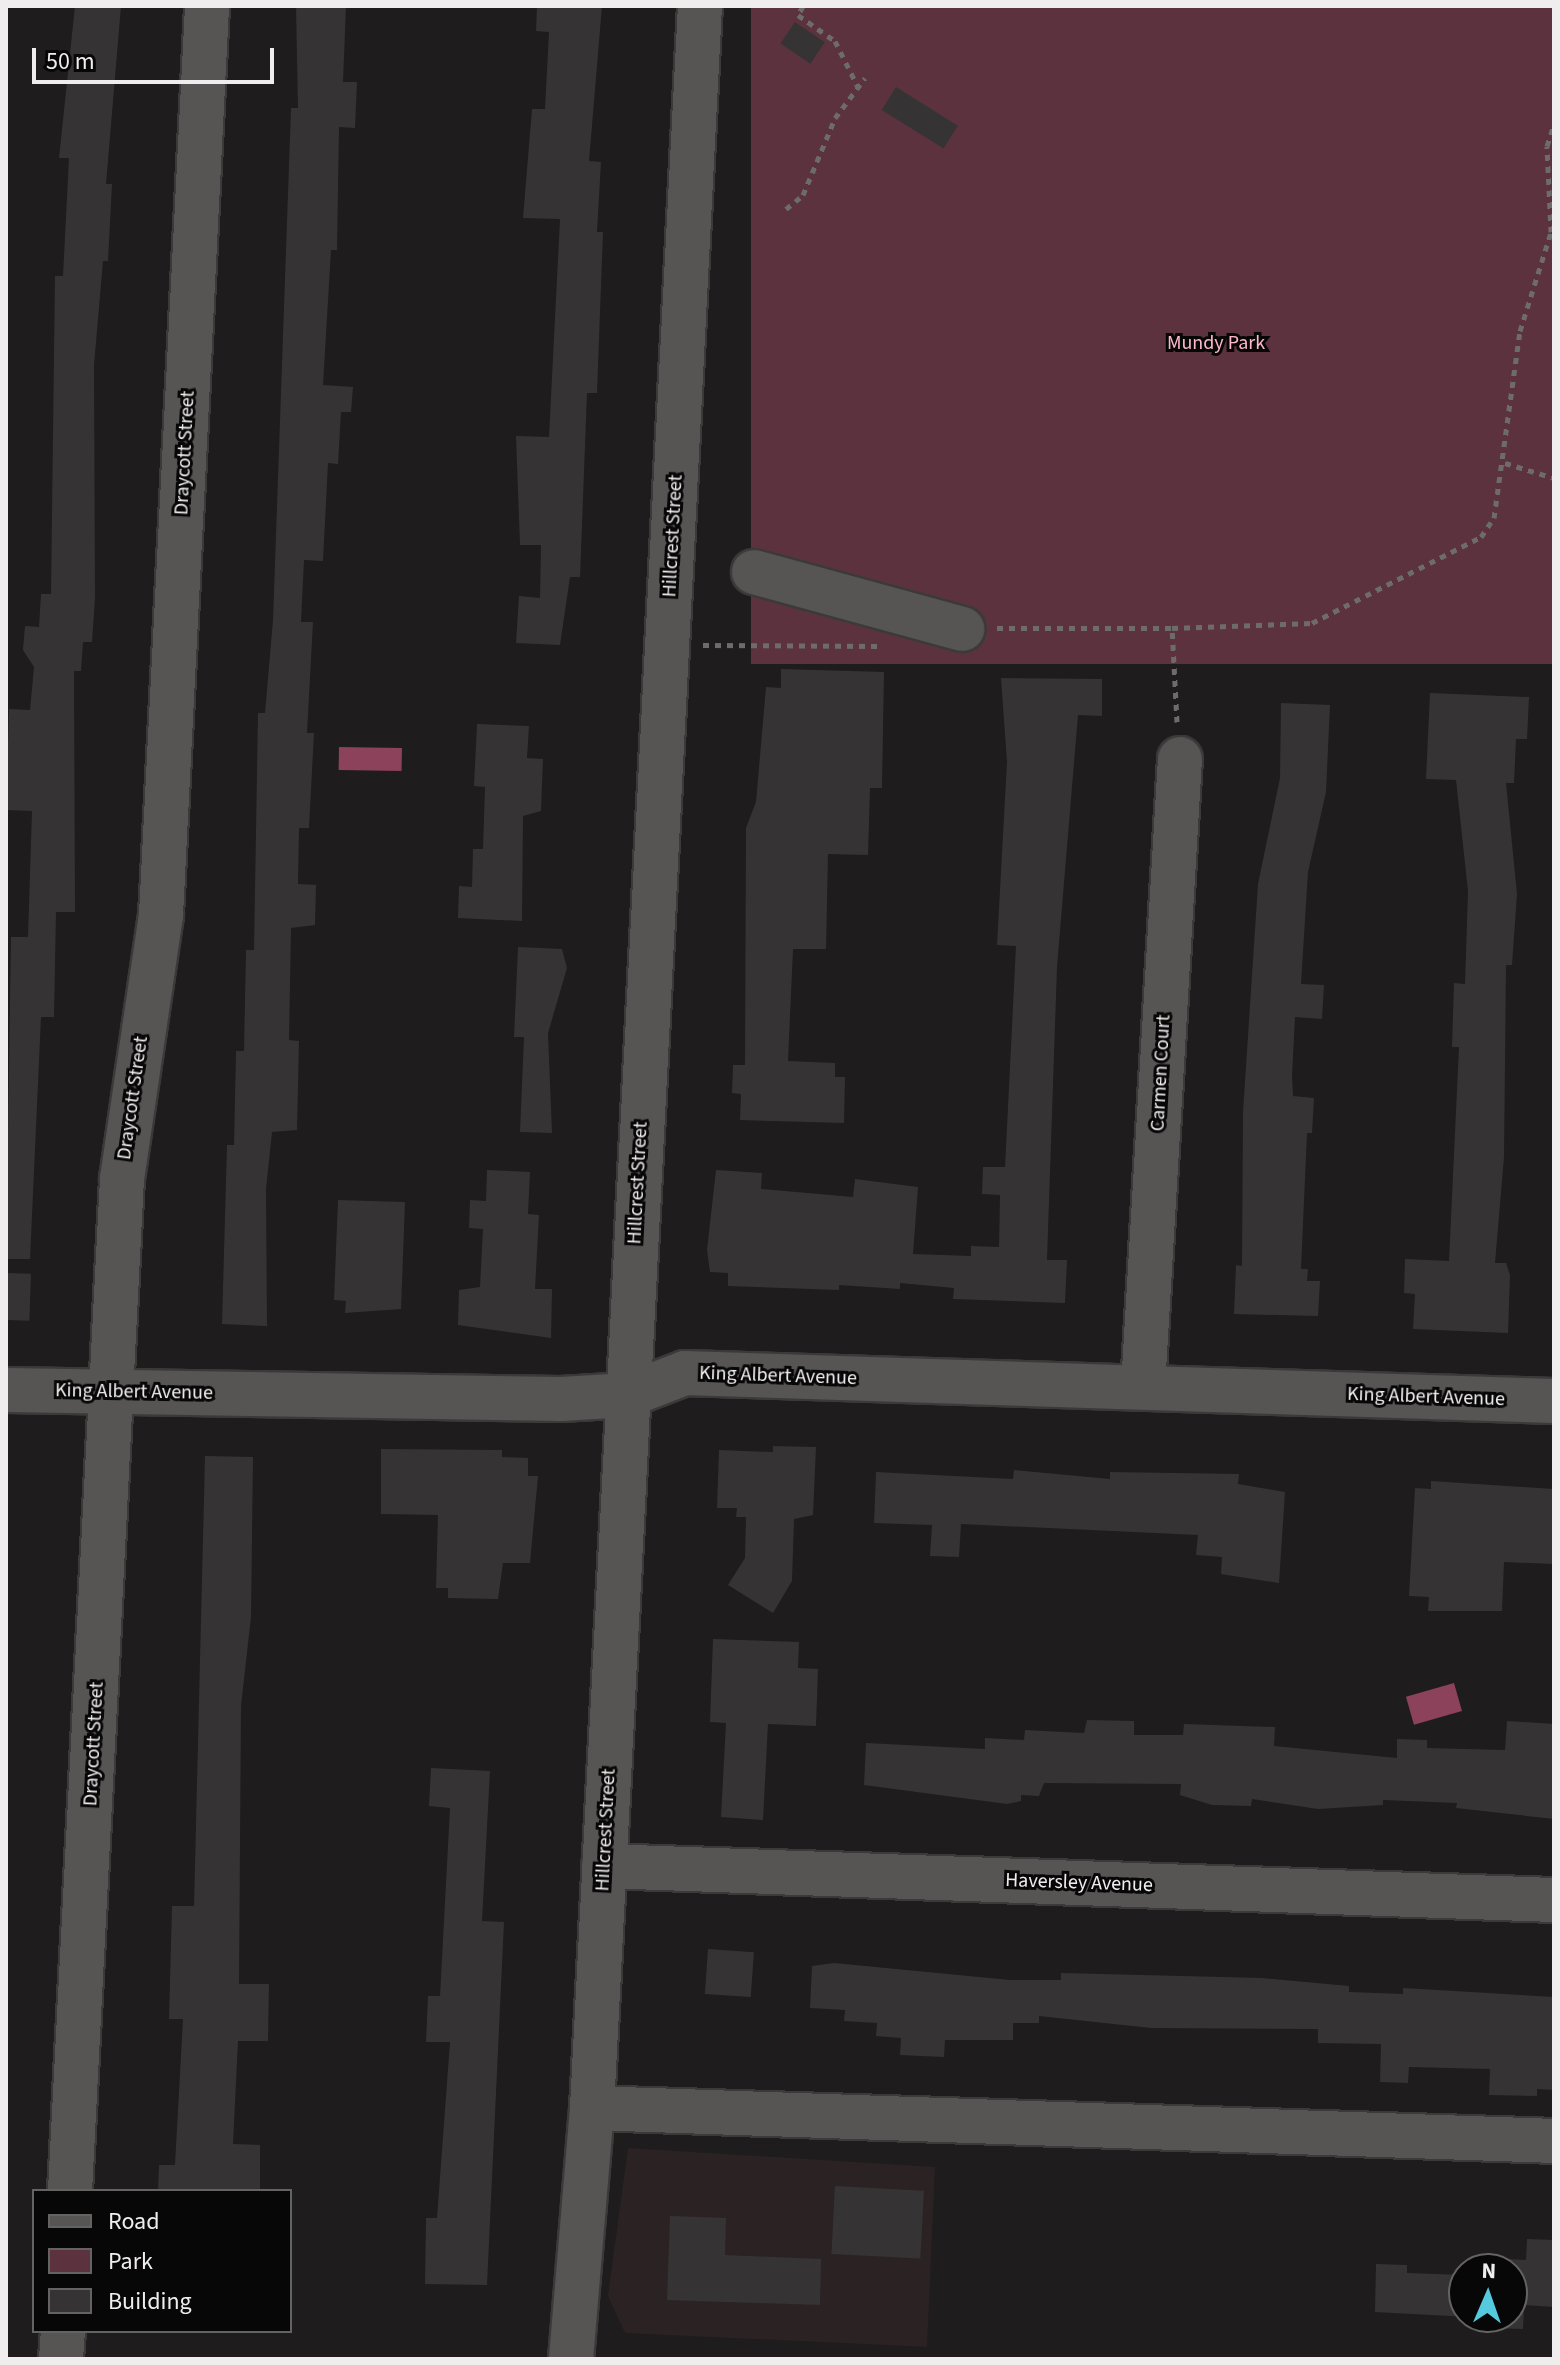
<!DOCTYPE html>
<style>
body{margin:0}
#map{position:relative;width:1560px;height:2365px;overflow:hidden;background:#1e1c1c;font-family:"Source Sans 3",sans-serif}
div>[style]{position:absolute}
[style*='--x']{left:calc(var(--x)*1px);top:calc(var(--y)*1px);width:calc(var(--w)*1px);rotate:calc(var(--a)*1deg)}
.built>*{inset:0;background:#2b2224}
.green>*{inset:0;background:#5c323f;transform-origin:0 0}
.water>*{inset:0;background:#8b425a;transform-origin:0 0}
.building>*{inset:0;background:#363334;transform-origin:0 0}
.path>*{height:5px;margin-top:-2.5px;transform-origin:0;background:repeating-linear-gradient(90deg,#6d6b6c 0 6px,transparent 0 12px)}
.roads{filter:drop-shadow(2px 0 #3b3a3a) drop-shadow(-2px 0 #3b3a3a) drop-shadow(0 2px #3b3a3a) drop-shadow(0 -2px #3b3a3a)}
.minor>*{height:44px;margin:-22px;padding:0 22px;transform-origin:22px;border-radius:22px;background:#575454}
span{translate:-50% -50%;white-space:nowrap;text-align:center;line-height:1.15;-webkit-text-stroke:6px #080707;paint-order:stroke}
.park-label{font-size:20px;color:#fbb9cb}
.street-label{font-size:20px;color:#efedee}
.frame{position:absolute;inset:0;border:8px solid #efedee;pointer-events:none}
.legend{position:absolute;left:32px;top:2189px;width:260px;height:144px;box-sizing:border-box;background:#080707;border:2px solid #646363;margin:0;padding:10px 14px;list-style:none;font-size:24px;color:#efedee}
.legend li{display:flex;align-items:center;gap:16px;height:40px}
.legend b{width:40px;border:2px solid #646363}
.north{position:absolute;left:1448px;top:2253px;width:80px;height:80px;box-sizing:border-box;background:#080707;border:2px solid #646363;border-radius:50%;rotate:2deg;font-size:22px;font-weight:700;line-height:32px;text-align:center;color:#efedee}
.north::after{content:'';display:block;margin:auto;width:28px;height:36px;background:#55cade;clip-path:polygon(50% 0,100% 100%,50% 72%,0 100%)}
.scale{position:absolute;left:32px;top:48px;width:242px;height:36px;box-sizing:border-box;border:4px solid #efedee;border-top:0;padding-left:10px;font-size:24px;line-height:28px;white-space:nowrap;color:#efedee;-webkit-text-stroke:6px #080707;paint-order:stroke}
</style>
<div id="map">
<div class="built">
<i style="clip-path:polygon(628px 2148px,935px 2167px,927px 2347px,625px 2333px,608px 2296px)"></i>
</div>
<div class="green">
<i style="left:751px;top:6px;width:803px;height:658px"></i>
</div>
<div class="water">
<i style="left:339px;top:747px;width:63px;height:23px;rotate:1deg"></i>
<i style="left:1454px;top:1683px;width:29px;height:50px;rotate:74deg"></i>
</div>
<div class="building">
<i style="clip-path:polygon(75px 6px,121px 6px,106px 184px,112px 184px,108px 261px,103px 261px,94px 365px,95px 598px,92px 642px,83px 642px,81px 671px,74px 671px,75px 912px,56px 912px,54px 1017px,41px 1017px,30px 1259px,6px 1259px,11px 937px,28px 937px,32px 811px,6px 810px,9px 709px,30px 710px,34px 667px,23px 650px,25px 626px,39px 627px,41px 594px,51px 594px,55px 276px,63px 276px,69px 158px,59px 158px)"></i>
<i style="clip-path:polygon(296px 6px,346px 6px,343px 82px,357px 82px,355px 128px,339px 127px,337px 250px,331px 250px,323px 385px,353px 387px,351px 412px,341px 412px,338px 464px,328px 463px,323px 561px,304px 560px,301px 622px,313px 622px,307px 733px,314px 733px,309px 828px,299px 828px,298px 884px,316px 885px,315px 925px,291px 928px,289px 1040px,299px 1041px,297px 1130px,272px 1132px,266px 1189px,267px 1326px,222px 1324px,227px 1145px,234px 1145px,236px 1051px,244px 1051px,246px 950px,254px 950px,258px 713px,265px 713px,273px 620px,291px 108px,298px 108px)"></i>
<i style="clip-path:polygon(537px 6px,602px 6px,589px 161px,601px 162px,597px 232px,603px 232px,597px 393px,587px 393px,580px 577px,570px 577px,560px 645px,516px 643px,519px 596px,540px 598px,541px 545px,520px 545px,516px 436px,549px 437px,560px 219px,523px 218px,532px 109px,545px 109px,549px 32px,536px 31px)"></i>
<i style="left:795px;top:22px;width:36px;height:26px;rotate:34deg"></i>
<i style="left:896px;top:87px;width:73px;height:27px;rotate:32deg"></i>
<i style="clip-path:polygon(781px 669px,884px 672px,882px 788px,870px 788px,868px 855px,828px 854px,826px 949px,793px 949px,788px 1061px,835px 1063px,835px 1077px,845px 1077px,844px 1123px,740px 1120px,741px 1094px,732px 1093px,733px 1065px,745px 1065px,746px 828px,756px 802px,766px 687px,781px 688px)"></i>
<i style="clip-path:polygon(1001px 678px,1102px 679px,1102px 716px,1078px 715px,1057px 967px,1047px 1260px,1067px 1260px,1065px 1303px,953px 1299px,954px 1288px,900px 1283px,900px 1289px,839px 1285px,839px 1290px,728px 1286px,728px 1273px,710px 1272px,707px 1250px,716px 1170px,762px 1173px,761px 1189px,853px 1197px,855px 1179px,918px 1187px,913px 1254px,971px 1256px,971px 1246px,999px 1247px,1000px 1195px,982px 1194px,983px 1167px,1005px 1167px,1016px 946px,997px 945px,1007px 762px)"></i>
<i style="clip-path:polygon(1430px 693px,1529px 697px,1527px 739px,1516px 739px,1514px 783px,1506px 783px,1517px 894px,1512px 965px,1506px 965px,1504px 1157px,1495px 1263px,1506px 1263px,1510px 1275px,1508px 1333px,1413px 1329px,1415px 1294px,1404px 1293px,1405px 1259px,1449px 1261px,1459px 1047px,1452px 1047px,1454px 983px,1465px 984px,1468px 891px,1456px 780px,1426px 779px)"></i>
<i style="clip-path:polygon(1281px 703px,1330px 705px,1326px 792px,1308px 872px,1301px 984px,1324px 985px,1322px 1019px,1295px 1017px,1292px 1076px,1293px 1096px,1314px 1098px,1312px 1133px,1307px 1133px,1301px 1269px,1308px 1269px,1307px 1281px,1320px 1281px,1318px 1316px,1234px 1314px,1236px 1265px,1242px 1266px,1243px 1112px,1258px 884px,1280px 778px)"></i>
<i style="clip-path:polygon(477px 724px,529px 726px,527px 758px,543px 759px,541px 811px,523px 816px,522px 921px,458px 918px,459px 886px,472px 887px,473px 849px,483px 849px,485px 787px,474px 786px)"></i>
<i style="clip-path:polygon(518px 947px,562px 949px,567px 968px,548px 1033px,552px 1133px,520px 1132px,524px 1037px,514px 1037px)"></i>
<i style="clip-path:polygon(487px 1170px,530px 1172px,528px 1214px,539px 1215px,535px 1289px,552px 1289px,551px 1338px,458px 1325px,459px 1290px,480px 1287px,483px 1229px,469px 1228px,470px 1200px,486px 1201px)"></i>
<i style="clip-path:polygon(338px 1200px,405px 1202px,401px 1309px,345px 1313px,346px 1301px,334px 1300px)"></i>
<i style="left:6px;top:1273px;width:25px;height:47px;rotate:2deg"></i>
<i style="clip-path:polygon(773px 1446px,816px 1447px,813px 1515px,794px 1519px,792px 1581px,773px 1613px,728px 1585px,745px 1558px,746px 1517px,736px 1517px,737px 1508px,717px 1508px,719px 1450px,773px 1452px)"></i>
<i style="clip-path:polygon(381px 1449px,502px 1450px,502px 1457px,528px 1458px,528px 1476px,538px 1476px,530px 1563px,503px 1563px,498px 1599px,448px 1598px,448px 1588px,436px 1588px,438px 1515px,381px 1514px)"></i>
<i style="clip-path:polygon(205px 1456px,253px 1457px,251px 1617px,241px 1706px,239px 1984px,269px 1984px,268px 2041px,238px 2041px,233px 2144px,260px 2145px,260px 2191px,158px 2191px,159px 2165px,175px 2165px,183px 2019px,169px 2019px,172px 1906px,194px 1906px)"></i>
<i style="clip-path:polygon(1014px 1470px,1110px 1479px,1110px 1472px,1239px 1474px,1238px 1484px,1285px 1492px,1279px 1583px,1221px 1574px,1222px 1557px,1196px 1555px,1198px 1535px,961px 1524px,959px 1557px,930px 1556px,932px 1525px,874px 1523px,876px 1472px,1013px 1479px)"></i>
<i style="clip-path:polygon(1431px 1481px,1554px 1489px,1554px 1564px,1504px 1562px,1502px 1611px,1428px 1611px,1429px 1597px,1409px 1596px,1415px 1488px,1431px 1489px)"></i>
<i style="clip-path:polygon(713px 1639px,799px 1642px,798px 1668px,818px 1669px,816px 1726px,768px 1724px,763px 1820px,721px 1817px,726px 1723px,710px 1722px)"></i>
<i style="clip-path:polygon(1087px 1720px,1134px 1721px,1134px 1735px,1183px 1735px,1184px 1724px,1275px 1727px,1274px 1746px,1397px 1758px,1397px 1739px,1427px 1740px,1427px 1748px,1505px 1750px,1507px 1721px,1554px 1724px,1554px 1819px,1456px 1808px,1457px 1803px,1383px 1800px,1383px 1805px,1318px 1809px,1252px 1799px,1251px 1806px,1212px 1805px,1180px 1795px,1181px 1784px,1044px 1783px,1039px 1796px,1021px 1795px,1021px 1801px,1007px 1804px,864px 1785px,866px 1743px,985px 1749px,985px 1738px,1024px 1740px,1025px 1730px,1084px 1733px)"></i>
<i style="clip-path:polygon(431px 1768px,490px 1771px,482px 1921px,504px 1922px,487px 2285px,425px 2284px,426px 2218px,437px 2218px,450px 2042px,426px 2042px,428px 1996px,440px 1996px,450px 1808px,429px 1806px)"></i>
<i style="left:708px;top:1949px;width:46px;height:45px;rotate:4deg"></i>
<i style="clip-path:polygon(834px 1963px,1010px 1980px,1061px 1980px,1061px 1973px,1262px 1978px,1349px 1986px,1349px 1992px,1403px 1994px,1403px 1988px,1554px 1997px,1554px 2090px,1537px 2089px,1537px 2096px,1489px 2095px,1490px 2069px,1409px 2067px,1408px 2083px,1380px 2082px,1381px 2044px,1318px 2043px,1318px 2029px,1151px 2028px,1039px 2016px,1039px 2023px,1013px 2023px,1013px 2040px,945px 2040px,944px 2057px,900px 2055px,901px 2038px,876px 2036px,877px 2023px,844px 2021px,845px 2010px,810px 2008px,812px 1966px)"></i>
<i style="left:835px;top:2186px;width:89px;height:68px;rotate:3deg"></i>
<i style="clip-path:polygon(670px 2216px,726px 2218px,725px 2255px,821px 2259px,820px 2305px,667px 2300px)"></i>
<i style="clip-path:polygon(1527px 2239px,1554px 2240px,1554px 2307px,1524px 2305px,1523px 2329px,1487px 2328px,1488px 2318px,1375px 2312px,1376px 2264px,1407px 2265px,1407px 2273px,1464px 2275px,1464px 2317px,1512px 2317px,1512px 2269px,1487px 2269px,1487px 2258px,1526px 2260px)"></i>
</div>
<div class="path">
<i style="--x:803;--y:6;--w:10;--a:119"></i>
<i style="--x:798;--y:15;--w:45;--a:35.1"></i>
<i style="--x:835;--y:41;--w:51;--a:63.4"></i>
<i style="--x:786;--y:209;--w:22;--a:-39"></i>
<i style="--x:803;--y:195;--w:83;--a:-67.4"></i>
<i style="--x:835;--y:118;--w:50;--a:-53.1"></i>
<i style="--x:1505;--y:463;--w:51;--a:17"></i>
<i style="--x:997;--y:628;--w:175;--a:0"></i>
<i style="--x:703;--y:645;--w:174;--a:0.3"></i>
<i style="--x:1177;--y:722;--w:94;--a:-93"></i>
<i style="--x:1172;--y:628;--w:140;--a:-2"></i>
<i style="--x:1312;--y:623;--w:190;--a:-27"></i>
<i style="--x:1481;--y:537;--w:23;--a:-56"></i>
<i style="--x:1494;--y:518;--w:189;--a:-82.1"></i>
<i style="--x:1520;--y:331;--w:104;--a:-72.6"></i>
<i style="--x:1551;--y:232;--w:86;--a:-92.7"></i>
<i style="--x:1547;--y:146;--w:23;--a:-72"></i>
</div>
<div class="roads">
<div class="minor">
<i style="--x:754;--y:572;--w:216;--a:15.3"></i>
<i style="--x:1143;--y:1387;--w:629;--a:-86.63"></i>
<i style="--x:6;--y:1390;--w:555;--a:0.93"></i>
<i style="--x:561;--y:1399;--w:67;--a:-3.4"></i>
<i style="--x:628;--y:1395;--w:61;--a:-21.1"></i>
<i style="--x:685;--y:1373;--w:869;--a:1.85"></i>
<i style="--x:604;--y:1866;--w:951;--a:2.05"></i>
<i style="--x:592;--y:2108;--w:963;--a:1.96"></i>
<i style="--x:70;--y:2191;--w:1013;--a:-87.06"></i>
<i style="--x:122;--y:1179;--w:267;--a:-81.6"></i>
<i style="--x:161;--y:915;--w:910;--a:-87.1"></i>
<i style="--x:61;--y:2359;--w:28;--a:-86"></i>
<i style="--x:571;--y:2359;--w:252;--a:-85.2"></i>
<i style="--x:592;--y:2108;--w:2105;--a:-87.06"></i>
</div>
</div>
<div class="park-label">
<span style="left:1216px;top:343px">Mundy Park</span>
</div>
<div class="street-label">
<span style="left:185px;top:453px;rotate:-87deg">Draycott Street</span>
<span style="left:673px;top:536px;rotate:-87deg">Hillcrest Street</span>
<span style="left:1161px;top:1073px;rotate:-87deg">Carmen Court</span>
<span style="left:133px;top:1098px;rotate:-82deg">Draycott Street</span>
<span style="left:638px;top:1183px;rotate:-87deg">Hillcrest Street</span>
<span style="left:778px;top:1376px;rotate:2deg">King Albert Avenue</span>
<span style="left:134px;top:1392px;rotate:1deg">King Albert Avenue</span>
<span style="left:1426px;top:1397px;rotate:2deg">King Albert Avenue</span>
<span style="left:94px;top:1744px;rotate:-87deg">Draycott Street</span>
<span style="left:606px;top:1830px;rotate:-87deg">Hillcrest Street</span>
<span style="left:1079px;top:1883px;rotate:2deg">Haversley Avenue</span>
</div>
<div class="frame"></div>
<ul class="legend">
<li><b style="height:10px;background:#575454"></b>Road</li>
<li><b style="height:22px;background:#5c323f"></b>Park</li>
<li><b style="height:22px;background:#363334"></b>Building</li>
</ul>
<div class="north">N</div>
<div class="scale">50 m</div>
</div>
